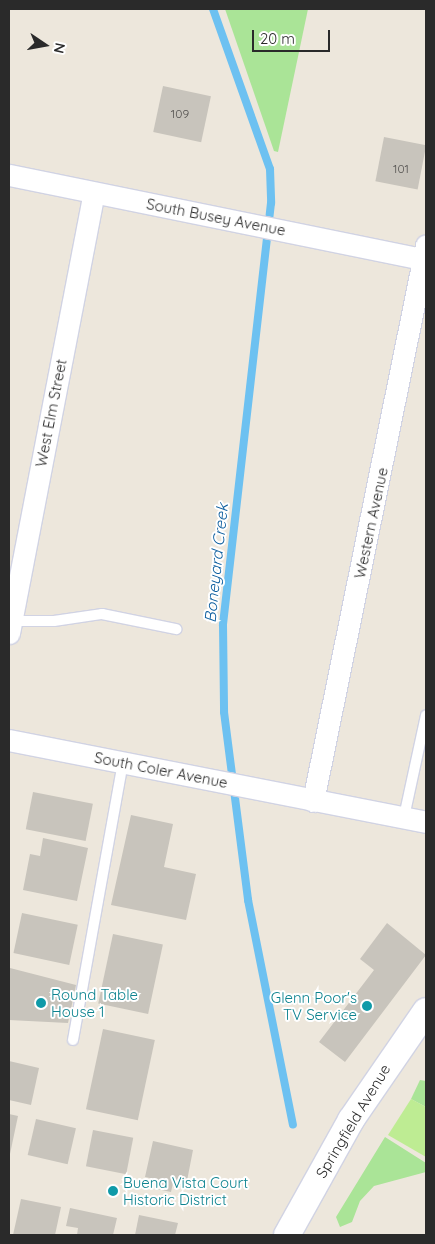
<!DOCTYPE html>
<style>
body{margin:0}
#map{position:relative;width:435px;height:1244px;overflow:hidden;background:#ede7dc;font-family:Quicksand,sans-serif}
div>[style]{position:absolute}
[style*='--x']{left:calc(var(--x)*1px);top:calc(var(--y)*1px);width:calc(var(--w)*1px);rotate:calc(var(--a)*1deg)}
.green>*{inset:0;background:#aae497}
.pitch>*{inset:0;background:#beec93}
.stream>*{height:8px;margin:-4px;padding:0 4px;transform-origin:4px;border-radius:4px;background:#6dc1f1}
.building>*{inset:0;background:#c8c4bc;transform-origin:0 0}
.roads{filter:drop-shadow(1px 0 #d1d3e3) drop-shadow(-1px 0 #d1d3e3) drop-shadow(0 1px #d1d3e3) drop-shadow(0 -1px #d1d3e3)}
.service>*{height:10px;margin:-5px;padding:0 5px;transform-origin:5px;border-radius:5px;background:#fff}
.minor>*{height:21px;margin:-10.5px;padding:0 10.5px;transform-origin:10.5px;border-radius:10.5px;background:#fff}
.tertiary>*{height:26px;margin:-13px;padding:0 13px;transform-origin:13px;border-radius:13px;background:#fff}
.dots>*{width:14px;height:14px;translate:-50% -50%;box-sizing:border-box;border:2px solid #fff;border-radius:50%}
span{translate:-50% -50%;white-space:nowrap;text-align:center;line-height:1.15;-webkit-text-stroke:4px #fff;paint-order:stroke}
.number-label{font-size:12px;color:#52504e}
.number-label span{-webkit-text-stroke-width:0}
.street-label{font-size:15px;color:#2a2a2a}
.culture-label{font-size:15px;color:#0d838f}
.left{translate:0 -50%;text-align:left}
.right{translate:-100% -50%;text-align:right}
.water-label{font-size:16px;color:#0b5d9e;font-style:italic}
.frame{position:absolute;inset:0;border:10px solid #2a2a2a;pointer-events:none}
.north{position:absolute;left:20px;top:20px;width:50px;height:50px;-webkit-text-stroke:4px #fff;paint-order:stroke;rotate:102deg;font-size:14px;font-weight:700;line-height:20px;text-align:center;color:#2a2a2a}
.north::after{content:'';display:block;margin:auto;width:18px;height:22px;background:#2a2a2a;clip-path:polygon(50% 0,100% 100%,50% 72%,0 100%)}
.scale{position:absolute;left:252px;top:30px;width:78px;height:22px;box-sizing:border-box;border:2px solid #2a2a2a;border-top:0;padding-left:6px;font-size:15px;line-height:18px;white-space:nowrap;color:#2a2a2a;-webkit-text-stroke:4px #fff;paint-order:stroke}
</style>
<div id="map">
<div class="green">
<i style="clip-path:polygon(225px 9px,308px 9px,278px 152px,274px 151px)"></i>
<i style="clip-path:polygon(420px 1080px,426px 1081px,426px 1107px,411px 1099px)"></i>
<i style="clip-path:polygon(385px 1137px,426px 1163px,426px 1172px,374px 1186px,360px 1201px,352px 1222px,340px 1227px,336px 1217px)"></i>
</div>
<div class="pitch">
<i style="clip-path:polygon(411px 1099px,426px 1107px,426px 1157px,388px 1135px)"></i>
</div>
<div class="stream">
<i style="--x:213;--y:9;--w:170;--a:70.4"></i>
<i style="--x:270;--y:169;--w:34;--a:88"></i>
<i style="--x:271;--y:203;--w:425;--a:96.5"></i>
<i style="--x:223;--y:625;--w:87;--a:89.3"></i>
<i style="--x:224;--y:712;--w:190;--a:82.7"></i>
<i style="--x:248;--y:900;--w:229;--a:78.7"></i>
</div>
<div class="building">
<i style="left:163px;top:86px;width:49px;height:47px;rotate:12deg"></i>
<i style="left:384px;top:137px;width:43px;height:45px;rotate:11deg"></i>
<i style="left:33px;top:792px;width:61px;height:38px;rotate:11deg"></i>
<i style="clip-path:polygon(131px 815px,173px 824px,164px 867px,196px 874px,186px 920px,111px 905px)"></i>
<i style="clip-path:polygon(43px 838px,88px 848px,77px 901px,23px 890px,30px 854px,40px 856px)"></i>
<i style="left:22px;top:913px;width:57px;height:41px;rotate:12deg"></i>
<i style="clip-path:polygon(387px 923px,426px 955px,345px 1062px,319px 1042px,374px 970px,360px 959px)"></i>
<i style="left:113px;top:934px;width:51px;height:71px;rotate:12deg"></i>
<i style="clip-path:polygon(10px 968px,76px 985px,68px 1023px,9px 1020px)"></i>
<i style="left:103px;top:1029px;width:53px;height:82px;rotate:12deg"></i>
<i style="clip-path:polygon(9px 1061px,39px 1068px,31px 1105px,9px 1100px)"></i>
<i style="clip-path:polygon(9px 1114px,18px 1116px,10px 1154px,9px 1154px)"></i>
<i style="left:36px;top:1119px;width:41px;height:37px;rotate:13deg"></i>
<i style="left:93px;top:1130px;width:41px;height:37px;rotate:11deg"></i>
<i style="clip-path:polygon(153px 1141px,193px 1150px,186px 1186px,173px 1183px,171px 1192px,157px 1189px,159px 1180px,145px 1177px)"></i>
<i style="clip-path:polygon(21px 1199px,61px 1207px,55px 1235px,13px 1235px)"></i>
<i style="clip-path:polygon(70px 1208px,117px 1218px,113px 1235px,77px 1235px,78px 1228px,66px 1226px)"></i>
<i style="clip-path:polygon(139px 1215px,178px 1223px,175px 1235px,135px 1235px)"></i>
</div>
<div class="roads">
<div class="service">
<i style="--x:11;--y:621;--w:43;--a:0"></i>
<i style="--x:54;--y:621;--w:49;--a:-8.3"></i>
<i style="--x:102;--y:614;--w:76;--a:11.5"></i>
<i style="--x:404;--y:817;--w:104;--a:-77.8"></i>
<i style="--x:73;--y:1040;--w:282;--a:-79.8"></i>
</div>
<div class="minor">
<i style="--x:9;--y:175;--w:426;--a:11.5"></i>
<i style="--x:9;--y:633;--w:448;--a:-79.1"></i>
<i style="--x:9;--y:740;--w:425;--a:11.1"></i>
<i style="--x:313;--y:801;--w:567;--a:-78.51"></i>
</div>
<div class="tertiary">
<i style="--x:287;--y:1235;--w:132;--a:-60.9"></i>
<i style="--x:351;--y:1120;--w:132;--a:-55.5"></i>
</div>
</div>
<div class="dots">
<i style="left:41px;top:1003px;background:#0f9aa8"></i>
<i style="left:367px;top:1006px;background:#0f9aa8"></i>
<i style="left:113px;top:1191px;background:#0f9aa8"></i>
</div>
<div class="number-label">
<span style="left:180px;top:114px">109</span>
<span style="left:401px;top:169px">101</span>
</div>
<div class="street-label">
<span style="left:216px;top:217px;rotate:11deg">South Busey Avenue</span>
<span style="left:51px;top:413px;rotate:-79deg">West Elm Street</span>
<span style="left:371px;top:523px;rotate:-78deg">Western Avenue</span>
<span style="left:161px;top:770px;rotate:11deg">South Coler Avenue</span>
<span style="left:353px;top:1121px;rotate:-59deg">Springfield Avenue</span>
</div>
<div class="culture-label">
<span class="left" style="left:51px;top:1003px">Round Table<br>House 1</span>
<span class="right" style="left:357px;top:1006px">Glenn Poor's<br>TV Service</span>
<span class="left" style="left:123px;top:1191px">Buena Vista Court<br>Historic District</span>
</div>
<div class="water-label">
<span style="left:216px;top:563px;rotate:-84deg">Boneyard Creek</span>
</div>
<div class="frame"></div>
<div class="north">N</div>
<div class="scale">20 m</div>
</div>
